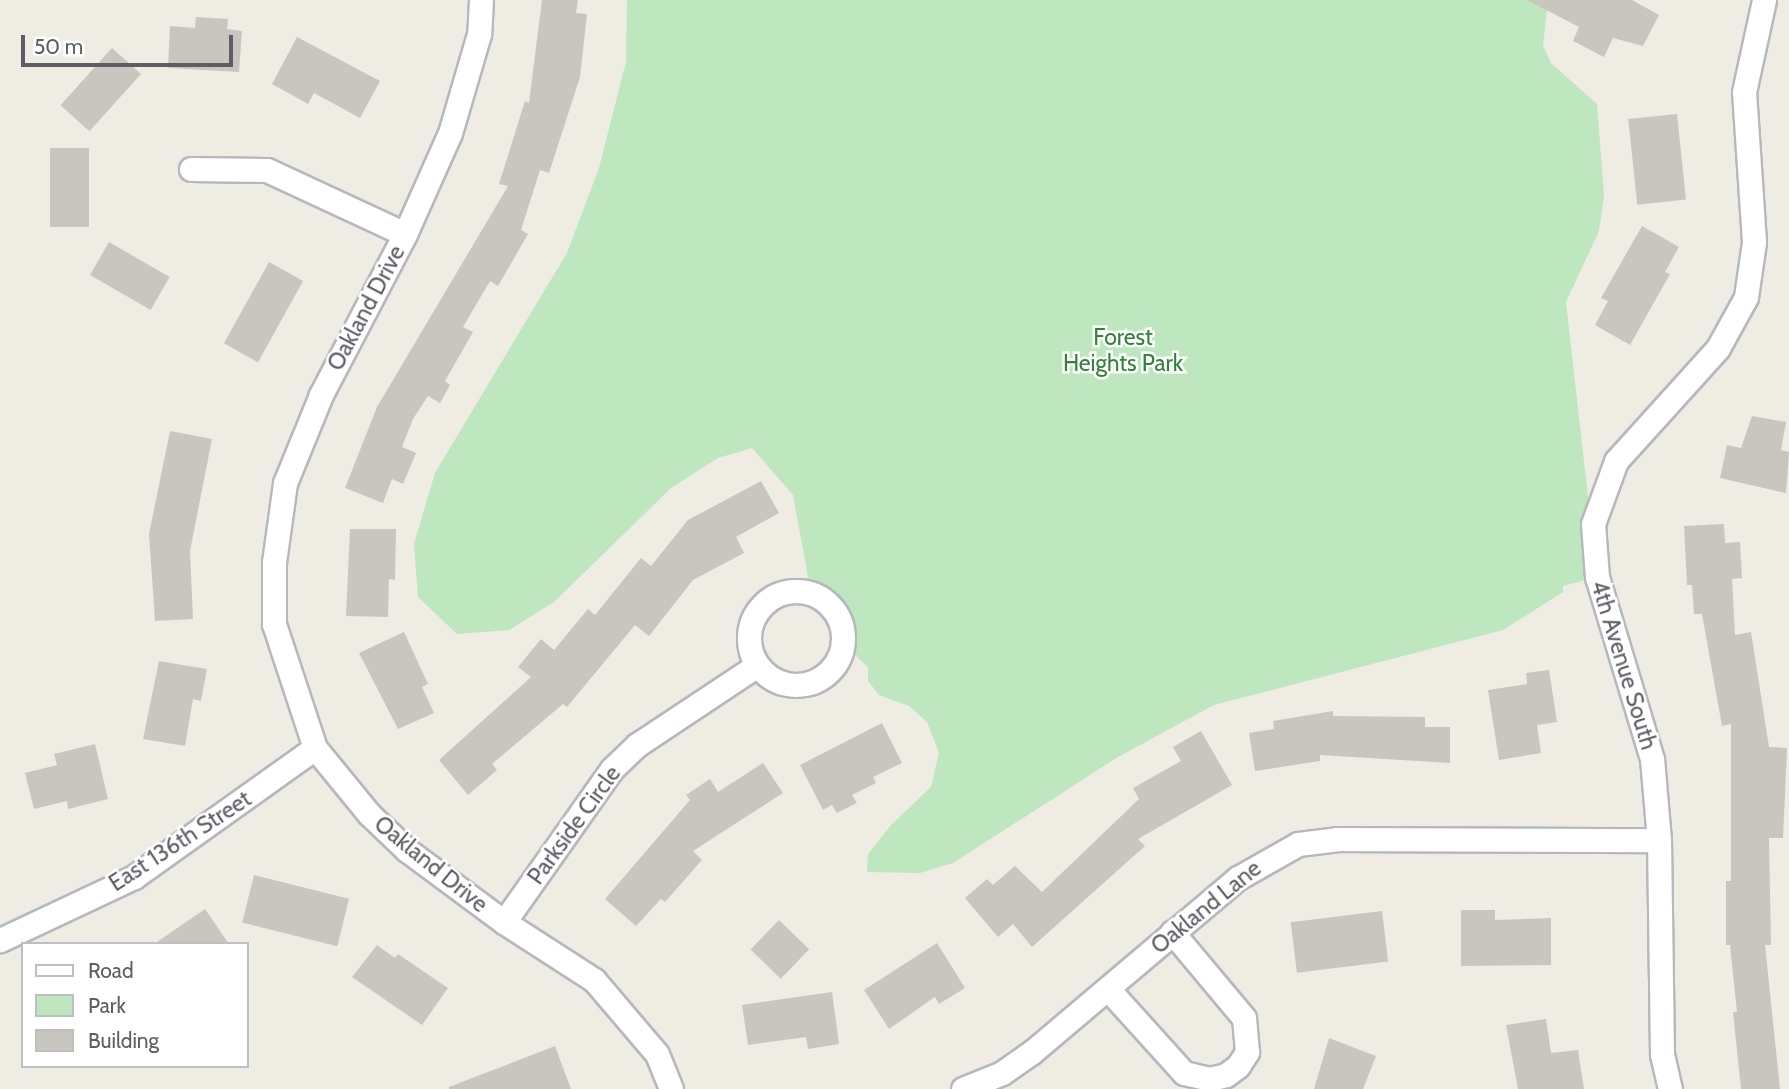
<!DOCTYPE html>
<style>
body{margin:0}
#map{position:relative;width:1789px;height:1089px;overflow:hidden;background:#eeece3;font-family:Cabin,sans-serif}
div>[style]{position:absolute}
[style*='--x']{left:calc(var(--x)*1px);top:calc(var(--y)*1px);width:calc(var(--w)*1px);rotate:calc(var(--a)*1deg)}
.green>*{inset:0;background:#bee6bf}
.building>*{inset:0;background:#c9c6c0;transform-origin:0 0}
.roads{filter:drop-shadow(2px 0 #b5b8bd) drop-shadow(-2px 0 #b5b8bd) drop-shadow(0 2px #b5b8bd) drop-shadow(0 -2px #b5b8bd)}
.minor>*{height:23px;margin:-11.5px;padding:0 11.5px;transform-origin:11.5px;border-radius:11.5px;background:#fff}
.minor>.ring{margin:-11.5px;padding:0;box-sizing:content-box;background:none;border:23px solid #fff;border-radius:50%}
span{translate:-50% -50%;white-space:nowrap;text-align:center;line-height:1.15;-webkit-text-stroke:5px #fff;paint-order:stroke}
.street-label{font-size:23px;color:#5b5f64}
.park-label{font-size:23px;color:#328338}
.legend{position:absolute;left:21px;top:942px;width:228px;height:126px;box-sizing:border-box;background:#fff;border:2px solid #bdbfc1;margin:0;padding:9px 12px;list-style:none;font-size:21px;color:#5b5f64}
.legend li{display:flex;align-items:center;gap:14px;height:35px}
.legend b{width:35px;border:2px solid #bdbfc1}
.scale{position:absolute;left:21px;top:35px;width:212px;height:32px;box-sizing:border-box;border:4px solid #5b5f64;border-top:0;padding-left:9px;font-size:21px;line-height:24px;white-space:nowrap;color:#5b5f64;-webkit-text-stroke:5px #fff;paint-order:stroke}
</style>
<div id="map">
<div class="green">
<i style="clip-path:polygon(627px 0,1548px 0,1543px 46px,1551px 63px,1597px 104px,1604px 195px,1599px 231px,1566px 302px,1597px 577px,1563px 586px,1563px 592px,1503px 630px,1214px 705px,1118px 757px,953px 863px,920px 873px,867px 872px,868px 854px,891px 825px,931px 787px,939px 753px,927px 722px,909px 706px,879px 695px,868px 681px,868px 667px,843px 644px,834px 610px,811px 593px,793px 495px,752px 448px,718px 458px,671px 488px,554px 602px,509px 630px,457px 634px,418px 597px,414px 544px,435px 473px,567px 253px,599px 168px,626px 62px)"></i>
</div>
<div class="building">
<i style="clip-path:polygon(542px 0,578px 0,576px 13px,587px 14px,580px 77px,549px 173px,540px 170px,521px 230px,528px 234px,498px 286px,490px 281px,463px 327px,473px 332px,445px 381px,450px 385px,440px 403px,428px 396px,413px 419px,402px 447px,416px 453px,403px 484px,392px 479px,383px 503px,345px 488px,377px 407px,508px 186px,499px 184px,525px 101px,529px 103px)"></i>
<i style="clip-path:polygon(1527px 0,1632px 0,1659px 15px,1643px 46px,1613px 38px,1604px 57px,1573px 41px,1579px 27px)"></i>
<i style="clip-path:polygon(196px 17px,228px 19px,227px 29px,242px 31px,239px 72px,168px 68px,170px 26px,195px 28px)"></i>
<i style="clip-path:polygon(297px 37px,380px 81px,360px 118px,314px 93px,308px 104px,272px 84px)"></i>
<i style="left:112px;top:48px;width:39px;height:77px;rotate:42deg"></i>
<i style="left:1677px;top:114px;width:86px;height:49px;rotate:84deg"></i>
<i style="left:50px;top:148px;width:39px;height:79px"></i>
<i style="clip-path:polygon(1642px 226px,1679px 247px,1665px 272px,1670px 274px,1630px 345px,1595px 325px,1608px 301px,1601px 298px)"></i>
<i style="left:109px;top:242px;width:70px;height:38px;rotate:30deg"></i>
<i style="left:269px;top:262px;width:39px;height:93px;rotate:29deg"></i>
<i style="clip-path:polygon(1752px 416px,1786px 422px,1781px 450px,1789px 452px,1786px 493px,1720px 478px,1727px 445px,1741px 448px)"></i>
<i style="clip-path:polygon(170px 431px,212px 439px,190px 551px,193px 619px,155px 621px,149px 534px)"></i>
<i style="clip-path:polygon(761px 481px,779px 513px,736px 537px,744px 553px,693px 580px,649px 636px,635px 625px,567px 707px,563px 704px,492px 764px,497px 770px,468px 795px,439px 760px,531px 677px,518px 667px,541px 639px,554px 650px,588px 609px,595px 615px,641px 558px,651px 566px,688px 520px)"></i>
<i style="clip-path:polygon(1724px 524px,1725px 543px,1740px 542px,1742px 578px,1732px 579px,1735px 635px,1751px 632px,1769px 747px,1787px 748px,1783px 838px,1769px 838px,1771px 945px,1765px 945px,1780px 1089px,1741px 1089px,1733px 1012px,1737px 1012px,1730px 945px,1726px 945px,1726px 881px,1731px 881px,1731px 724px,1722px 726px,1702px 614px,1694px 614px,1692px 585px,1687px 585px,1684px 526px)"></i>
<i style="clip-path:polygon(350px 529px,396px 529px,395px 580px,389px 579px,388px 617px,346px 616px)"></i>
<i style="clip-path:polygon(404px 632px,428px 684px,422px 687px,434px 713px,398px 729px,359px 653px)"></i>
<i style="clip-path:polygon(159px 661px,207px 669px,201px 701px,193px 699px,185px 746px,143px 739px)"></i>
<i style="clip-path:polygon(1549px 670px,1557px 722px,1537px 725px,1541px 753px,1499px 760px,1488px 690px,1527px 684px,1526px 673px)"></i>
<i style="clip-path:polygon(1333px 711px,1333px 716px,1425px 717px,1425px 727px,1450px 727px,1450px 763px,1320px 755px,1320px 761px,1255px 771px,1249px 733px,1274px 729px,1273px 721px)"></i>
<i style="clip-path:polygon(882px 723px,902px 763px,873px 777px,876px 783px,852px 795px,857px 803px,837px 813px,832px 805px,823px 810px,800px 765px)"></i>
<i style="clip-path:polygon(1201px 731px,1232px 785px,1138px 839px,1145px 846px,1032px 947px,1013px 924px,998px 937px,965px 898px,987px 879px,993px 885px,1015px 866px,1042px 892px,1139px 799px,1133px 788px,1181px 761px,1173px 747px)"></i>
<i style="clip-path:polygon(95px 744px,108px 799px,68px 809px,67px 801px,34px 809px,25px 773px,57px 765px,54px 754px)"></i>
<i style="clip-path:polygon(763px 763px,783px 793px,693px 851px,702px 860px,665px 902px,661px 899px,636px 926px,605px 899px,690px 800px,686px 795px,710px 779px,718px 792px)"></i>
<i style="left:254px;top:875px;width:98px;height:49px;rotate:14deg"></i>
<i style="clip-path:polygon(205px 909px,229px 944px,154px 944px)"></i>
<i style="clip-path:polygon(1461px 910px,1495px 910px,1495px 920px,1551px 918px,1551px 965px,1461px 966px)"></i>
<i style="left:1382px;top:911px;width:51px;height:92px;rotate:83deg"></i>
<i style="left:779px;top:920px;width:42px;height:41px;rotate:44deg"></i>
<i style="clip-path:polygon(937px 943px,965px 988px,939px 1004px,935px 997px,889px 1029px,864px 990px)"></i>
<i style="clip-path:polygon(377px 945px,395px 958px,398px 954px,448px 988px,422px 1025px,352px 977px)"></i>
<i style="clip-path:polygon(832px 992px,839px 1044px,808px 1049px,806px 1037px,748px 1045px,742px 1005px)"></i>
<i style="clip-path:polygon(1546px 1019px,1551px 1053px,1578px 1050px,1584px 1089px,1518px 1089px,1506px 1025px)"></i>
<i style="clip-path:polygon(1329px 1038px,1376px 1056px,1363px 1089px,1314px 1089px)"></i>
<i style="clip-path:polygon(555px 1046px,571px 1089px,449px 1089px,449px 1087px)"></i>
</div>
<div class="roads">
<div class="minor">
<i style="--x:481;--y:0;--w:34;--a:93"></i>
<i style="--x:479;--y:34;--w:103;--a:106.3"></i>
<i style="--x:450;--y:133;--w:111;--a:114"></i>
<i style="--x:405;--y:234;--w:182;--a:117.6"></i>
<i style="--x:321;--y:395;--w:95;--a:112.2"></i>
<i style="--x:285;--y:483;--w:80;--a:97.9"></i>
<i style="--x:274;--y:562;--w:62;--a:90"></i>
<i style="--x:274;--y:624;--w:131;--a:71.7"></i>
<i style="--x:315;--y:748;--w:85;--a:50.7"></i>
<i style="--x:369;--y:814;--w:52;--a:43.5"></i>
<i style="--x:407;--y:850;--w:121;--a:36.6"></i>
<i style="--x:504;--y:922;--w:107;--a:32.8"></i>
<i style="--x:594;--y:980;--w:97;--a:49.6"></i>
<i style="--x:657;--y:1054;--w:38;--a:68"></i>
<i style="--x:191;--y:169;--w:76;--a:0.8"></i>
<i style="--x:267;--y:170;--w:152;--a:24.9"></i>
<i class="ring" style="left:749px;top:591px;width:71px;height:71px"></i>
<i style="--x:504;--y:922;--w:187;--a:-54.8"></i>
<i style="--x:612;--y:769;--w:35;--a:-44"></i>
<i style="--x:637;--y:745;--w:143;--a:-33.6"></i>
<i style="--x:0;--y:940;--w:148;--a:-25.2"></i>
<i style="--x:134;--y:877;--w:222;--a:-35.5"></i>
<i style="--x:1108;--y:989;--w:113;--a:47.9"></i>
<i style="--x:1184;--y:1073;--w:26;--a:13"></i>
<i style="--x:1209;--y:1079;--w:17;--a:-13"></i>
<i style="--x:1226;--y:1075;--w:15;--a:-37"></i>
<i style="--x:1238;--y:1066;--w:17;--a:-57"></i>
<i style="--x:1247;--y:1052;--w:34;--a:-95"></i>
<i style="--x:1244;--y:1018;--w:112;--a:-129.9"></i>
<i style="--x:963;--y:1089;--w:42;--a:-22.3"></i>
<i style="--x:1002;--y:1073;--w:37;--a:-35"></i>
<i style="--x:1032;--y:1052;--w:270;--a:-40.2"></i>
<i style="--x:1238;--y:878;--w:69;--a:-29.5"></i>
<i style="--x:1298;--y:844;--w:39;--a:-7"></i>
<i style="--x:1337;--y:839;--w:322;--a:0.2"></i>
<i style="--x:1670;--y:1089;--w:36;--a:-103"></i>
<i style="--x:1662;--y:1054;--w:214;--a:-90.8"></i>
<i style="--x:1659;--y:840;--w:81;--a:-94.9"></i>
<i style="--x:1652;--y:759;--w:190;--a:-106.8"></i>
<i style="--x:1597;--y:577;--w:53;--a:-94.3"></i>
<i style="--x:1593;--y:524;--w:67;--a:-69.9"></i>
<i style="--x:1616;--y:461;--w:152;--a:-47.9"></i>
<i style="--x:1718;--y:348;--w:58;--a:-61.2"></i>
<i style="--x:1746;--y:297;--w:56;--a:-81.7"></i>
<i style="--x:1754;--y:242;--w:150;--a:-93.8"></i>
<i style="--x:1744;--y:92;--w:94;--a:-77.7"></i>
</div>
</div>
<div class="street-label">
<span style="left:366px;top:308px;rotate:-62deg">Oakland Drive</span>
<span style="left:1624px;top:665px;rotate:73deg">4th Avenue South</span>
<span style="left:574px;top:825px;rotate:-54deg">Parkside Circle</span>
<span style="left:180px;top:841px;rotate:-33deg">East 136th Street</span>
<span style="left:431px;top:864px;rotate:39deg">Oakland Drive</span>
<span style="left:1206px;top:907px;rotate:-39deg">Oakland Lane</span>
</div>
<div class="park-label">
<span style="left:1123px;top:350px">Forest<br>Heights Park</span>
</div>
<ul class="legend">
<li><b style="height:9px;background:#fff"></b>Road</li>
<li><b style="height:19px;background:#bee6bf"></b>Park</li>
<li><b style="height:19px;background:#c9c6c0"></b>Building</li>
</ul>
<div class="scale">50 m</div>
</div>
